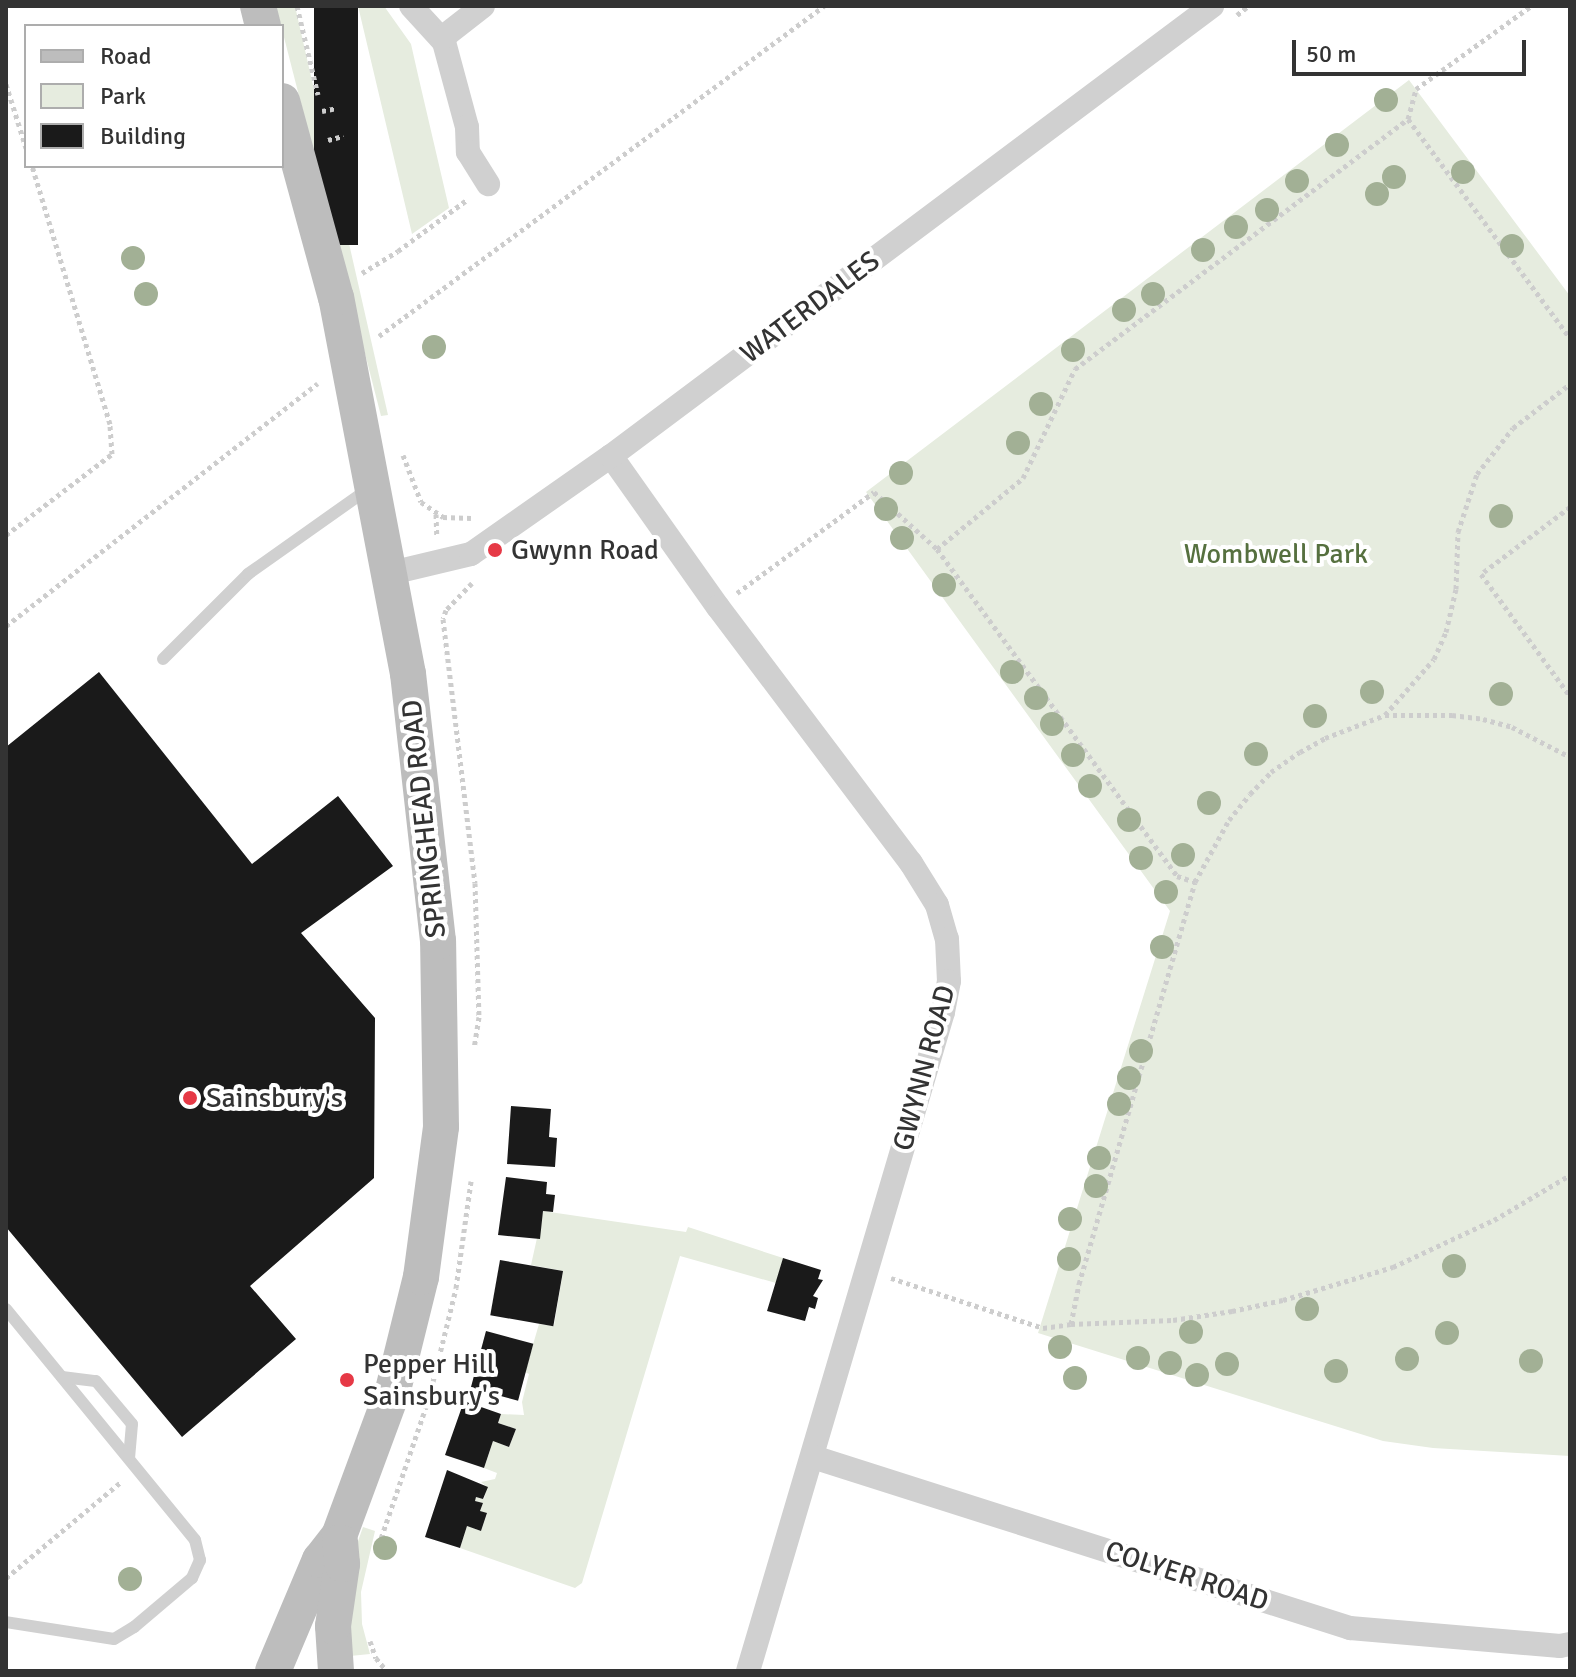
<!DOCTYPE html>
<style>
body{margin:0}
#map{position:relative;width:1576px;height:1677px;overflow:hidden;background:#fff;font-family:Signika,sans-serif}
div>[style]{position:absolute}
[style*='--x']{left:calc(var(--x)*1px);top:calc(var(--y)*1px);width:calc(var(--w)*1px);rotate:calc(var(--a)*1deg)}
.green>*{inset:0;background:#e6ecdf}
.building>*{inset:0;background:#1a1a1a;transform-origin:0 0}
.path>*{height:5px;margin-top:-2.5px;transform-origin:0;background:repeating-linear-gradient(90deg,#cdcdcd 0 4px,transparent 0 8px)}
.lane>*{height:12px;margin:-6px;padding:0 6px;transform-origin:6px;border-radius:6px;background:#d0d0d0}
.street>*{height:24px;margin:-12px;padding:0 12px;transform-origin:12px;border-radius:12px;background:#d0d0d0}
.secondary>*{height:36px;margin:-18px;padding:0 18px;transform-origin:18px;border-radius:18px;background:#bdbdbd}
.trees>*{width:24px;height:24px;margin:-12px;border-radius:50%;background:#a2b095}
.dots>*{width:22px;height:22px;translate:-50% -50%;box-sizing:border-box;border:4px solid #fff;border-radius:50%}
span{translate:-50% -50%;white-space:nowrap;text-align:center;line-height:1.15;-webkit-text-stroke:8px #fff;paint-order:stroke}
.street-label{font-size:28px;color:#333}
.poi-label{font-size:28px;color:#333}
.left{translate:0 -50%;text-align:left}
.park-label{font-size:28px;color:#56703f}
.frame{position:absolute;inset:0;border:8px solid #333;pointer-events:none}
.legend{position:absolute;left:24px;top:24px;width:260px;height:144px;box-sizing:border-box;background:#fff;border:2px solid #adadad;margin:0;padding:10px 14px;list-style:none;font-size:24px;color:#333}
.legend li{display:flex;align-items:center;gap:16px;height:40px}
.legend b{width:40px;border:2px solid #adadad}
.scale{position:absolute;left:1292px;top:40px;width:234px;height:36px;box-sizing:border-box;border:4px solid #333;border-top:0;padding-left:10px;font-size:24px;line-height:28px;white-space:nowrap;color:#333;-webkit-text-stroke:6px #fff;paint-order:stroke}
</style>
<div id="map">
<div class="green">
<i style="clip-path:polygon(276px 6px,295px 6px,388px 415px,381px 416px)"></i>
<i style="clip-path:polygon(358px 6px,384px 6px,411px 44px,418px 75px,449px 208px,412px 234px)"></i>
<i style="clip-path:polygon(1409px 80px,1570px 296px,1570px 1456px,1433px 1448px,1383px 1441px,1038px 1333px,1170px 911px,866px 492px)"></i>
<i style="clip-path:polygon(543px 1211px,686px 1232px,688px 1227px,783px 1258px,776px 1283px,680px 1256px,582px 1583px,575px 1588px,460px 1548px,467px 1526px,481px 1531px,487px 1514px,480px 1511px,483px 1503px,475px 1501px,476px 1497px,484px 1499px,487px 1487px,481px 1482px,495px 1479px,497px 1473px,484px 1468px,493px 1441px,509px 1447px,516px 1429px,498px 1423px,501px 1414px,524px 1415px,522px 1402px,529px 1374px,525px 1372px,539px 1324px,554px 1326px,563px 1271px,531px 1265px)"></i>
<i style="clip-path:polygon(363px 1527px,375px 1531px,361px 1592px,362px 1624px,370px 1654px,350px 1656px,346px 1629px,357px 1544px)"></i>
</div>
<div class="building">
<i style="left:314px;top:6px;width:44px;height:239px"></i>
<i style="clip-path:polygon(99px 672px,252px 864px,338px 796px,393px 866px,301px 933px,375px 1018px,374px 1178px,250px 1286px,296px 1339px,182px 1437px,6px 1227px,6px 747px)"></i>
<i style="clip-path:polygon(511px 1106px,551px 1109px,549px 1137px,557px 1138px,555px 1167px,507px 1164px)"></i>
<i style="clip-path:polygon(506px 1177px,547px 1182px,546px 1194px,555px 1195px,553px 1212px,543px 1211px,540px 1239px,498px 1235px)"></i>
<i style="clip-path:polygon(783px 1258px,821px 1270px,818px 1279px,823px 1280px,813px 1296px,818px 1298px,815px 1309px,809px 1307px,805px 1321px,767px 1311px)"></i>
<i style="left:500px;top:1260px;width:64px;height:56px;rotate:10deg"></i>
<i style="left:486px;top:1331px;width:49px;height:59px;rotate:15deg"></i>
<i style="clip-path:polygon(464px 1401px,501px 1414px,498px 1423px,516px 1429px,509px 1447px,493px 1441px,484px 1468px,445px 1455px)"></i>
<i style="clip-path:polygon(447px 1470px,488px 1487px,483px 1499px,476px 1497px,475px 1501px,483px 1503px,480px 1511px,487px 1513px,481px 1531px,467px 1526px,460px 1548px,425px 1537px)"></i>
</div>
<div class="path">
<i style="--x:297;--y:6;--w:91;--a:76.7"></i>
<i style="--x:1237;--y:15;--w:14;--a:-39"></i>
<i style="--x:6;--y:84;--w:67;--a:72.6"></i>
<i style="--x:322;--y:111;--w:15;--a:-11"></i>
<i style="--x:1408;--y:119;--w:272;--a:53.5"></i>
<i style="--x:328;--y:140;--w:16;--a:-15"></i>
<i style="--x:362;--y:273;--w:42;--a:-31.4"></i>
<i style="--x:398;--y:251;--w:87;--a:-36.6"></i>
<i style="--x:379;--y:336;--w:554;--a:-36.56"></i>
<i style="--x:403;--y:455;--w:50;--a:69"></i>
<i style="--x:421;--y:502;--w:27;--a:34"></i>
<i style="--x:443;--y:517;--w:28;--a:2"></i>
<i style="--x:1570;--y:507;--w:111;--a:143"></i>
<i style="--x:1481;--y:574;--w:151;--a:53.9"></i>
<i style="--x:436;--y:514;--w:23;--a:88"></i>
<i style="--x:6;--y:535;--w:133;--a:-37.4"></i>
<i style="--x:112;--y:454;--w:30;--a:-94"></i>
<i style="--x:110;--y:424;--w:270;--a:-106.8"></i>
<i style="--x:937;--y:549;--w:112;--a:-39.5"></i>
<i style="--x:1023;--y:478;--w:121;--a:-64.5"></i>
<i style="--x:1075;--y:369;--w:416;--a:-36.9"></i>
<i style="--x:1408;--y:119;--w:31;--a:-75"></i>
<i style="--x:1416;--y:89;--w:142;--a:-35.8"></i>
<i style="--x:472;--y:583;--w:37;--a:134"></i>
<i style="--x:446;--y:610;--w:9;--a:108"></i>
<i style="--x:443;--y:619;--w:266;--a:83.1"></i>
<i style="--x:475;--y:883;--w:134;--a:88.3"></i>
<i style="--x:479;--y:1017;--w:30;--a:99"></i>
<i style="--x:737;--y:593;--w:170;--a:-36.4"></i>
<i style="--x:874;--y:492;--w:85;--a:42.1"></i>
<i style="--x:937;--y:549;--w:406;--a:53.7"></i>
<i style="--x:1177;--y:876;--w:19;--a:18"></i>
<i style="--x:6;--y:626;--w:395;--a:-37.9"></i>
<i style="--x:1385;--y:715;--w:74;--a:-48.8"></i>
<i style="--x:1434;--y:659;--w:30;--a:-66"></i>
<i style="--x:1446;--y:632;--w:44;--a:-76.9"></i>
<i style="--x:1456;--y:589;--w:57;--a:-88"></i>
<i style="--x:1458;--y:532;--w:61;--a:-71.9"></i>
<i style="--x:1477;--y:474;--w:58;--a:-52"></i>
<i style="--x:1513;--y:428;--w:72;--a:-37.7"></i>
<i style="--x:891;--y:1278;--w:160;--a:18.2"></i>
<i style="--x:1043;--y:1328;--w:28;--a:-8"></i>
<i style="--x:1071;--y:1324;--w:102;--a:-2.2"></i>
<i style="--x:1173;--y:1320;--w:60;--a:-8.7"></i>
<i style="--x:1232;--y:1311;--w:52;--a:-12.2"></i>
<i style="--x:1283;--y:1300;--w:115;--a:-16.7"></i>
<i style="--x:1393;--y:1267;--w:111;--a:-25"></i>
<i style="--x:1494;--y:1220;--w:88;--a:-30.6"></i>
<i style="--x:1071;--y:1324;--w:41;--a:-78.7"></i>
<i style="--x:1079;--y:1284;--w:418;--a:-73.9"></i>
<i style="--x:1195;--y:882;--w:71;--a:-61.3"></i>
<i style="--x:1229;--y:820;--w:33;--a:-51"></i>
<i style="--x:1250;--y:794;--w:30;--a:-46"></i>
<i style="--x:1271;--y:772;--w:35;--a:-35"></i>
<i style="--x:1300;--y:752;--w:29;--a:-29"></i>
<i style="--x:1325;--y:738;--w:64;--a:-21"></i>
<i style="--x:1385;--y:715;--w:67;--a:0"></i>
<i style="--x:1452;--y:715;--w:31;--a:7"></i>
<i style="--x:1483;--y:719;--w:30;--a:15"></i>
<i style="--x:1512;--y:727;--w:65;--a:27.3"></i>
<i style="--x:431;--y:1390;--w:105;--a:-76.2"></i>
<i style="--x:456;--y:1288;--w:108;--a:-82"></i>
<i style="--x:376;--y:1553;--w:157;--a:-71.1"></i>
<i style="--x:6;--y:1578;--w:151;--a:-39.9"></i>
<i style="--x:370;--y:1641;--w:18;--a:71"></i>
<i style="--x:376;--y:1658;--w:17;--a:50"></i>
</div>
<div class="lane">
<i style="--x:163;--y:659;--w:120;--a:-45"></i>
<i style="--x:248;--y:574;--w:147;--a:-35.3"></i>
<i style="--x:6;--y:1309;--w:298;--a:50.7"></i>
<i style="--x:195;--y:1540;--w:21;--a:76"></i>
<i style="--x:200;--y:1560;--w:20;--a:114"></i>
<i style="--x:192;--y:1578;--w:76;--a:139.8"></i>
<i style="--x:134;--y:1627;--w:23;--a:149"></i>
<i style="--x:114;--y:1639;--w:109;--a:-171.1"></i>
<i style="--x:62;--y:1377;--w:34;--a:7"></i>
<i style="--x:96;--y:1381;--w:56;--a:50.1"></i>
<i style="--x:132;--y:1424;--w:34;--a:95"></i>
</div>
<div class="street">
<i style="--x:411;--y:6;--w:49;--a:47.5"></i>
<i style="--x:444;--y:42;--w:88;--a:74.9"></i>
<i style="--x:467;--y:127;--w:25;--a:88"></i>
<i style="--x:468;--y:152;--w:38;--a:58"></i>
<i style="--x:442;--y:38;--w:52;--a:-38"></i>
<i style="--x:611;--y:456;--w:185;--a:54.7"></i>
<i style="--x:718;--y:607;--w:321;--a:53"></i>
<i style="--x:911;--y:863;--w:49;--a:58.2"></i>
<i style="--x:937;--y:905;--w:35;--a:74"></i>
<i style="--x:947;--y:939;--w:42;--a:87.3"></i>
<i style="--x:949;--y:981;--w:32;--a:101"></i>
<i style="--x:943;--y:1012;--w:687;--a:106.48"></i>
<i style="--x:391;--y:573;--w:82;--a:-13.4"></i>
<i style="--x:471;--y:554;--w:171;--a:-35"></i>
<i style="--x:611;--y:456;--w:751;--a:-36.82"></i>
<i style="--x:813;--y:1457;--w:564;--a:17.66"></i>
<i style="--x:1350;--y:1628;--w:211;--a:4.9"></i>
<i style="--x:1560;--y:1646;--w:10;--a:-11"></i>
</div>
<div class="secondary">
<i style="--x:258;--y:6;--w:21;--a:76"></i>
<i style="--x:273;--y:1671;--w:121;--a:-67.1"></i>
<i style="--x:320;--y:1560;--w:31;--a:-52"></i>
<i style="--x:339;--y:1536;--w:156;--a:-69.7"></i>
<i style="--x:393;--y:1390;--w:116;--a:-76.1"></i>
<i style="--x:421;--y:1277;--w:151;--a:-82.4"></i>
<i style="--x:441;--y:1127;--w:186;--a:-90.9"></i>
<i style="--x:438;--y:941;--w:269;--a:-96.4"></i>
<i style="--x:408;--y:674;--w:383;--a:-100.8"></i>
<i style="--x:336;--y:298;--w:204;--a:-105.3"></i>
<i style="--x:336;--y:1671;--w:45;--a:-93.8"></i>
<i style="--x:333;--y:1626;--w:63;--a:-81.7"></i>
<i style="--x:342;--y:1564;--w:22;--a:-95"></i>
</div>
<div class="trees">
<i style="left:1386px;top:100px"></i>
<i style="left:1337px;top:145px"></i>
<i style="left:1463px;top:172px"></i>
<i style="left:1394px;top:177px"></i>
<i style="left:1297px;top:181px"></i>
<i style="left:1377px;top:194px"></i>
<i style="left:1267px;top:210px"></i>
<i style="left:1236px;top:227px"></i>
<i style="left:1512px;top:246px"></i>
<i style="left:1203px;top:250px"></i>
<i style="left:133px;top:258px"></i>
<i style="left:146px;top:294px"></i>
<i style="left:1153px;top:294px"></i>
<i style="left:1124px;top:310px"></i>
<i style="left:434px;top:347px"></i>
<i style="left:1073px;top:350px"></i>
<i style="left:1041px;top:404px"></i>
<i style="left:1018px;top:443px"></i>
<i style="left:901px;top:473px"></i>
<i style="left:886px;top:509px"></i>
<i style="left:1501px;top:516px"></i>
<i style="left:902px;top:538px"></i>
<i style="left:944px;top:585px"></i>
<i style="left:1012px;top:672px"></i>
<i style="left:1372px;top:692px"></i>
<i style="left:1501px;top:694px"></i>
<i style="left:1036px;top:698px"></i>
<i style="left:1315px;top:716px"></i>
<i style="left:1052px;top:724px"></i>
<i style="left:1256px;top:754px"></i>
<i style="left:1073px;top:755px"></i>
<i style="left:1090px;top:786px"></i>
<i style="left:1209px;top:803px"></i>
<i style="left:1129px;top:820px"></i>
<i style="left:1183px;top:855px"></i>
<i style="left:1141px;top:858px"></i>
<i style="left:1166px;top:892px"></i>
<i style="left:1162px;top:947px"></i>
<i style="left:1141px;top:1051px"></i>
<i style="left:1129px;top:1078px"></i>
<i style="left:1119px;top:1104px"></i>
<i style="left:1099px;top:1158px"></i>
<i style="left:1096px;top:1186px"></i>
<i style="left:1070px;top:1219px"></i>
<i style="left:1069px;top:1259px"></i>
<i style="left:1454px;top:1266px"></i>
<i style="left:1307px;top:1309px"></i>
<i style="left:1191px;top:1332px"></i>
<i style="left:1447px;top:1333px"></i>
<i style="left:1060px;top:1347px"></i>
<i style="left:1138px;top:1358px"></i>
<i style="left:1407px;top:1359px"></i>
<i style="left:1531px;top:1361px"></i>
<i style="left:1170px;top:1363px"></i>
<i style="left:1227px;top:1364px"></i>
<i style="left:1336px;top:1371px"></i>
<i style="left:1197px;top:1375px"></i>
<i style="left:1075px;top:1378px"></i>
<i style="left:385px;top:1548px"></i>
<i style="left:130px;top:1579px"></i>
</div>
<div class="dots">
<i style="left:495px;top:550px;background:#e63946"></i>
<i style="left:190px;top:1098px;background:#e63946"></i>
<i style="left:347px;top:1380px;background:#e63946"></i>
</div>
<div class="street-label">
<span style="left:810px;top:307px;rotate:-37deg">WATERDALES</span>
<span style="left:424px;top:819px;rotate:-96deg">SPRINGHEAD ROAD</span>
<span style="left:924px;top:1068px;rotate:-75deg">GWYNN ROAD</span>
<span style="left:1187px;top:1576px;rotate:18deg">COLYER ROAD</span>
</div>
<div class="poi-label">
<span class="left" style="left:511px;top:550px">Gwynn Road</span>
<span class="left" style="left:206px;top:1098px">Sainsbury's</span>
<span class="left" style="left:363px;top:1380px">Pepper Hill<br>Sainsbury's</span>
</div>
<div class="park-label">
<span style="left:1276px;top:554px">Wombwell Park</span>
</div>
<div class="frame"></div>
<ul class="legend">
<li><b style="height:10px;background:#bdbdbd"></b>Road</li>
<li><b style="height:22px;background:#e6ecdf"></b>Park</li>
<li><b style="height:22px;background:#1a1a1a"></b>Building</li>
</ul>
<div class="scale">50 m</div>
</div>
